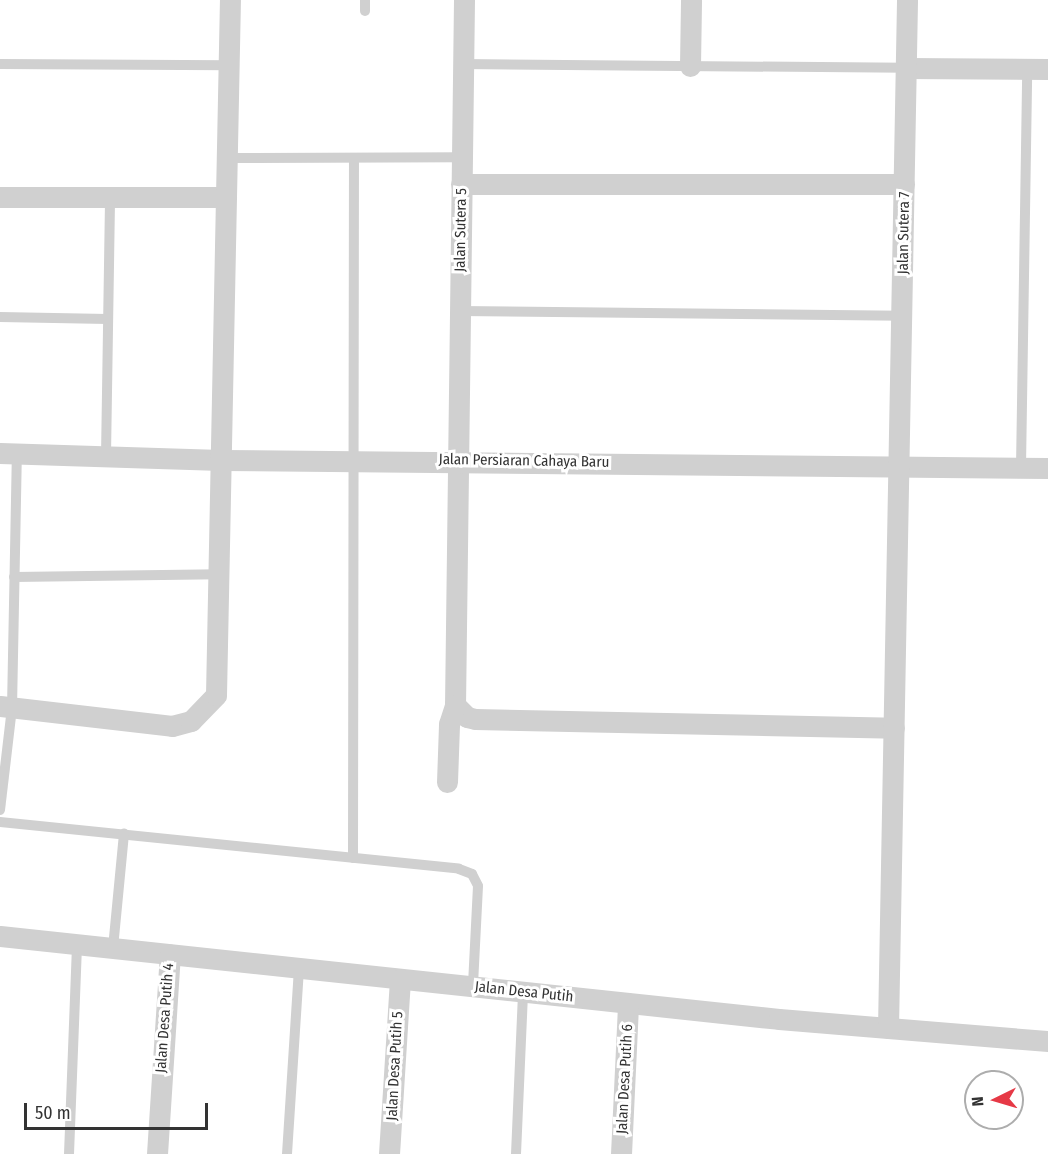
<!DOCTYPE html>
<style>
body{margin:0}
#map{position:relative;width:1048px;height:1154px;overflow:hidden;background:#fff;font-family:"Fira Sans Condensed",sans-serif}
div>[style]{position:absolute}
[style*='--x']{left:calc(var(--x)*1px);top:calc(var(--y)*1px);width:calc(var(--w)*1px);rotate:calc(var(--a)*1deg)}
.service>*{height:10px;margin:-5px;padding:0 5px;transform-origin:5px;border-radius:5px;background:#d0d0d0}
.minor>*{height:21px;margin:-10.5px;padding:0 10.5px;transform-origin:10.5px;border-radius:10.5px;background:#d0d0d0}
span{translate:-50% -50%;white-space:nowrap;text-align:center;line-height:1.15;-webkit-text-stroke:6px #fff;paint-order:stroke}
.street-label{font-size:15px;color:#333}
.north{position:absolute;left:964px;top:1070px;width:60px;height:60px;box-sizing:border-box;background:#fff;border:2px solid #adadad;border-radius:50%;rotate:265deg;font-size:16px;font-weight:700;line-height:24px;text-align:center;color:#333}
.north::after{content:'';display:block;margin:auto;width:21px;height:27px;background:#e63946;clip-path:polygon(50% 0,100% 100%,50% 72%,0 100%)}
.scale{position:absolute;left:24px;top:1103px;width:184px;height:27px;box-sizing:border-box;border:3px solid #333;border-top:0;padding-left:8px;font-size:18px;line-height:21px;white-space:nowrap;color:#333;-webkit-text-stroke:4px #fff;paint-order:stroke}
</style>
<div id="map">
<div class="service">
<i style="--x:365;--y:0;--w:11;--a:90"></i>
<i style="--x:0;--y:64;--w:228;--a:0.3"></i>
<i style="--x:463;--y:64;--w:443;--a:0.5"></i>
<i style="--x:227;--y:158;--w:235;--a:-0.2"></i>
<i style="--x:459;--y:311;--w:443;--a:0.6"></i>
<i style="--x:0;--y:317;--w:108;--a:1.1"></i>
<i style="--x:106;--y:456;--w:259;--a:-89.1"></i>
<i style="--x:1021;--y:467;--w:398;--a:-89.1"></i>
<i style="--x:14;--y:577;--w:204;--a:-0.8"></i>
<i style="--x:0;--y:810;--w:103;--a:-83.3"></i>
<i style="--x:12;--y:708;--w:254;--a:-88.9"></i>
<i style="--x:0;--y:822;--w:461;--a:5.8"></i>
<i style="--x:459;--y:869;--w:14;--a:21"></i>
<i style="--x:472;--y:874;--w:13;--a:63"></i>
<i style="--x:478;--y:886;--w:100;--a:92.9"></i>
<i style="--x:353;--y:858;--w:700;--a:-89.92"></i>
<i style="--x:113;--y:948;--w:115;--a:-84.5"></i>
<i style="--x:69;--y:1154;--w:209;--a:-87.8"></i>
<i style="--x:287;--y:1154;--w:186;--a:-86.3"></i>
<i style="--x:516;--y:1154;--w:162;--a:-87.5"></i>
</div>
<div class="minor">
<i style="--x:464;--y:0;--w:705;--a:90.73"></i>
<i style="--x:455;--y:705;--w:17;--a:45"></i>
<i style="--x:467;--y:717;--w:8;--a:14"></i>
<i style="--x:475;--y:719;--w:419;--a:1.2"></i>
<i style="--x:690;--y:66;--w:66;--a:-89.1"></i>
<i style="--x:906;--y:68;--w:142;--a:0.4"></i>
<i style="--x:461;--y:184;--w:443;--a:0"></i>
<i style="--x:0;--y:197;--w:226;--a:0"></i>
<i style="--x:0;--y:453;--w:221;--a:1.8"></i>
<i style="--x:221;--y:460;--w:827;--a:0.55"></i>
<i style="--x:0;--y:706;--w:173;--a:6.6"></i>
<i style="--x:172;--y:726;--w:20;--a:-15"></i>
<i style="--x:191;--y:721;--w:36;--a:-46"></i>
<i style="--x:216;--y:695;--w:695;--a:-88.85"></i>
<i style="--x:447;--y:782;--w:58;--a:-88"></i>
<i style="--x:449;--y:724;--w:20;--a:-72"></i>
<i style="--x:0;--y:936;--w:783;--a:6.08"></i>
<i style="--x:779;--y:1019;--w:270;--a:4.7"></i>
<i style="--x:888;--y:1028;--w:1028;--a:-88.94"></i>
<i style="--x:157;--y:1154;--w:200;--a:-86.3"></i>
<i style="--x:389;--y:1154;--w:175;--a:-86.4"></i>
<i style="--x:621;--y:1154;--w:151;--a:-87.3"></i>
</div>
<div class="street-label">
<span style="left:461px;top:230px;rotate:-89deg">Jalan Sutera 5</span>
<span style="left:904px;top:233px;rotate:-89deg">Jalan Sutera 7</span>
<span style="left:524px;top:461px;rotate:1deg">Jalan Persiaran Cahaya Baru</span>
<span style="left:524px;top:992px;rotate:6deg">Jalan Desa Putih</span>
<span style="left:165px;top:1018px;rotate:-86deg">Jalan Desa Putih 4</span>
<span style="left:395px;top:1066px;rotate:-87deg">Jalan Desa Putih 5</span>
<span style="left:625px;top:1079px;rotate:-87deg">Jalan Desa Putih 6</span>
</div>
<div class="north">N</div>
<div class="scale">50 m</div>
</div>
